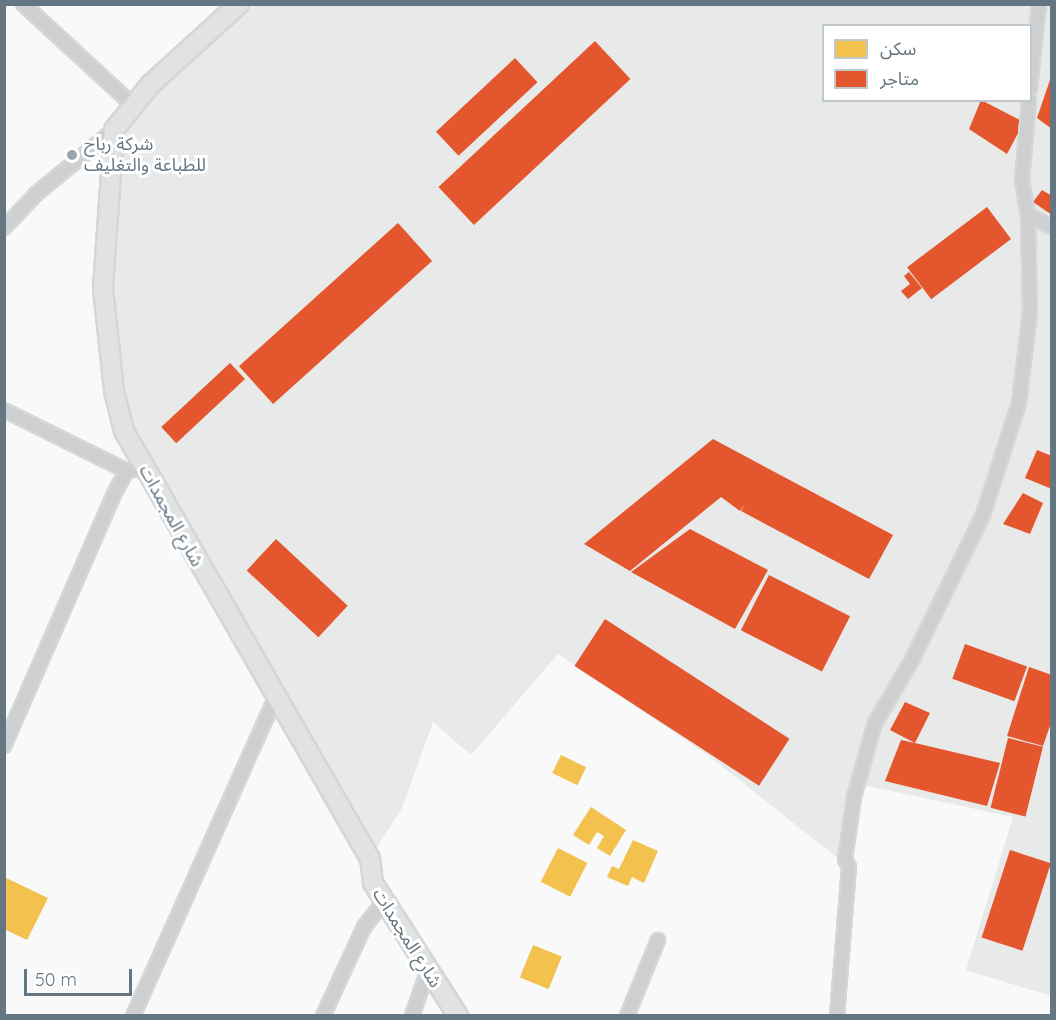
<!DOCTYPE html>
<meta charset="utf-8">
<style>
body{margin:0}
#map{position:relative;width:1056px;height:1020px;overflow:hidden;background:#f9f9f9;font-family:Quicksand,"Noto Sans Arabic",sans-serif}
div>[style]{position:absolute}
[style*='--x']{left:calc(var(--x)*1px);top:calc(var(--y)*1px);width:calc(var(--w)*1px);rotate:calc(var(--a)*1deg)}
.built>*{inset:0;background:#e8e9e9}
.homes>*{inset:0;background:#f2c14e;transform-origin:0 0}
.shops>*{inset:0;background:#e4572e;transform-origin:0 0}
.roads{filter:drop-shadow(2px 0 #d5d6d7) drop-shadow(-2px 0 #d5d6d7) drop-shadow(0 2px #d5d6d7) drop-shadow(0 -2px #d5d6d7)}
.street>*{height:12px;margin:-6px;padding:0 6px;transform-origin:6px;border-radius:6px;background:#cecfd0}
.secondary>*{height:18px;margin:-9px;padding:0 9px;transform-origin:9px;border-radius:9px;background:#e1e2e2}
.dots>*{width:16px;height:16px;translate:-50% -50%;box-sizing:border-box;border:3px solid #fff;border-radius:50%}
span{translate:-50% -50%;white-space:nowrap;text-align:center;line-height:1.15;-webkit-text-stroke:6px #fff;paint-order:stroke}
.poi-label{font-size:18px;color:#657683}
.left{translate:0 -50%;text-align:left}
.street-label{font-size:18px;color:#657683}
.frame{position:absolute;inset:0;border:6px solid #657683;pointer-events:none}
.legend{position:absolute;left:822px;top:24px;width:210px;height:78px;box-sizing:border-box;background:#fff;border:2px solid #c1c8cd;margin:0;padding:8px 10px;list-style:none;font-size:18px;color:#657683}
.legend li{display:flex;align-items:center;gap:12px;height:30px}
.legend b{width:30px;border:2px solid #c1c8cd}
.scale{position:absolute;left:24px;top:969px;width:108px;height:27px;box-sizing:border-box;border:3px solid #657683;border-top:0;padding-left:8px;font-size:18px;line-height:21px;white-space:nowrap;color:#657683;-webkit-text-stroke:4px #fff;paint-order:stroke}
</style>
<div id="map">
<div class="built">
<i style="clip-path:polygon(evenodd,239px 5px,1051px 5px,1051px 996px,966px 970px,1013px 817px,858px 784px,849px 867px,709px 756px,558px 654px,471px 755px,433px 722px,402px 808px,370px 858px,124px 431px,107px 350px,114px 130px,239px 5px,824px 26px,1030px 26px,1030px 100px,824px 100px,824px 26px)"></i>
</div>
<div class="homes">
<i style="left:561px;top:755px;width:28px;height:20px;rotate:26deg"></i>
<i style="clip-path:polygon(591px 807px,626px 830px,610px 856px,597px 848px,604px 836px,597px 832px,589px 845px,573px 835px)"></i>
<i style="clip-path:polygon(633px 840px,658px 851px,644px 883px,632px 877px,628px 886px,607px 877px,612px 866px,619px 869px)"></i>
<i style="left:558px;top:848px;width:33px;height:38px;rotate:27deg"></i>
<i style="clip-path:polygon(4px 877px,48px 898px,27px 940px,4px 929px)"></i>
<i style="left:533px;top:945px;width:31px;height:35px;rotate:22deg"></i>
</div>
<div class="shops">
<i style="left:595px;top:41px;width:52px;height:214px;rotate:47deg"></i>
<i style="left:515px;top:58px;width:33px;height:108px;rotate:47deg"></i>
<i style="clip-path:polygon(1052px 74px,1052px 129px,1037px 118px)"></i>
<i style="clip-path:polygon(981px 100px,1024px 122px,1007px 154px,969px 129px)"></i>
<i style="clip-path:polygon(1042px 190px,1052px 196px,1052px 215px,1033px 202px)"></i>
<i style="left:987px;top:207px;width:40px;height:100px;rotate:53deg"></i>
<i style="left:398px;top:223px;width:51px;height:214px;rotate:48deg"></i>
<i style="clip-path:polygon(909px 272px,922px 288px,908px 299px,901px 291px,910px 284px,904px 276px)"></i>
<i style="left:230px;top:363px;width:22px;height:94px;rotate:47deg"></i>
<i style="clip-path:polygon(713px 439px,893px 535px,869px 579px,741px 511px,745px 504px,740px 511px,721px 497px,630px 571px,584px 544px)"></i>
<i style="clip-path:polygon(1037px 450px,1052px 456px,1052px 489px,1025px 478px)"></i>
<i style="clip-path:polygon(1023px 493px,1043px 503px,1030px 534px,1003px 524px)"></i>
<i style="clip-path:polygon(690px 529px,768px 570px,735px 629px,631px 572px)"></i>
<i style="left:276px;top:539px;width:98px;height:43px;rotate:43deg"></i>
<i style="left:769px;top:575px;width:91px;height:62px;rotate:27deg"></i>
<i style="left:605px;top:619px;width:220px;height:56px;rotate:33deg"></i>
<i style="left:965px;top:644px;width:66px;height:37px;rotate:20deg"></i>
<i style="clip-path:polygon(1029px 667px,1052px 675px,1052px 720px,1043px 746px,1007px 736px)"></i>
<i style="clip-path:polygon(905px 702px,930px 713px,915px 743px,1000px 763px,987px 806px,885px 781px,901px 740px,915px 743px,890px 730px)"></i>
<i style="left:1008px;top:738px;width:36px;height:72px;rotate:14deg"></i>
<i style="left:1010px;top:850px;width:43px;height:92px;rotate:18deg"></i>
</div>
<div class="roads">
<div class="street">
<i style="--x:23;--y:4;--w:152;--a:42.6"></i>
<i style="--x:1030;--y:88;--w:84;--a:-83.9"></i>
<i style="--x:1028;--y:215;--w:27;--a:27"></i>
<i style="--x:4;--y:228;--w:47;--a:-46.7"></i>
<i style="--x:36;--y:194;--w:101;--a:-39.4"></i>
<i style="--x:4;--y:410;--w:137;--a:26.4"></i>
<i style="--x:4;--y:746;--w:275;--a:-66.4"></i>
<i style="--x:114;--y:494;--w:26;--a:-61"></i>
<i style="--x:127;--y:471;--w:18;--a:-9"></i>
<i style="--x:133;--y:1016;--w:348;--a:-65.9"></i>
<i style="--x:323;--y:1016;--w:98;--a:-65.3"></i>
<i style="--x:364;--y:927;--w:33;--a:-52"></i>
<i style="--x:412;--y:1016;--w:46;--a:-70.8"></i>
<i style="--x:627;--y:1016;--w:82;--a:-67.8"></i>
<i style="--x:837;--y:1016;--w:149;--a:-85.4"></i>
<i style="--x:849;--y:867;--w:9;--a:-117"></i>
<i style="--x:845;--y:859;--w:63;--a:-81.7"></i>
<i style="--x:854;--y:797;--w:77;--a:-74.2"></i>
<i style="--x:875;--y:723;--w:73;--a:-59.6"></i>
<i style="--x:912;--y:660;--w:161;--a:-63.9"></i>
<i style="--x:983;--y:515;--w:118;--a:-72.2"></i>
<i style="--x:1019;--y:403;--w:92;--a:-83.1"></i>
<i style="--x:1030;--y:312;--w:97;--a:-91.2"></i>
<i style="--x:1028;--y:215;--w:36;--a:-100"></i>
<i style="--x:1022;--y:180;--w:80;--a:-85"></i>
</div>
<div class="secondary">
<i style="--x:239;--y:4;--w:119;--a:137.7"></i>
<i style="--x:151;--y:84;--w:59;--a:128.8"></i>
<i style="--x:114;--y:130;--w:159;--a:94"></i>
<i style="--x:103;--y:289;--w:103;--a:83.8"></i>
<i style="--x:114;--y:391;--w:41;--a:76"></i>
<i style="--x:124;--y:431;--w:493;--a:60.1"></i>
<i style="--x:370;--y:858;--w:25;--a:83"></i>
<i style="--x:373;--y:883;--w:158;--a:57.4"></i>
</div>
</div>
<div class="dots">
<i style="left:72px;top:155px;background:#99a4ac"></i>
</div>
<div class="poi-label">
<span class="left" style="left:84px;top:155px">شركة رباح<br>للطباعة والتغليف</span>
</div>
<div class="street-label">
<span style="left:171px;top:516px;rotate:61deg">شارع المجمدات</span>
<span style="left:407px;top:938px;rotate:58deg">شارع المجمدات</span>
</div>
<div class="frame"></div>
<ul class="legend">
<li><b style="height:16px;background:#f2c14e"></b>سكن</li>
<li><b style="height:16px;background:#e4572e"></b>متاجر</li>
</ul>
<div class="scale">50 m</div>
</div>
